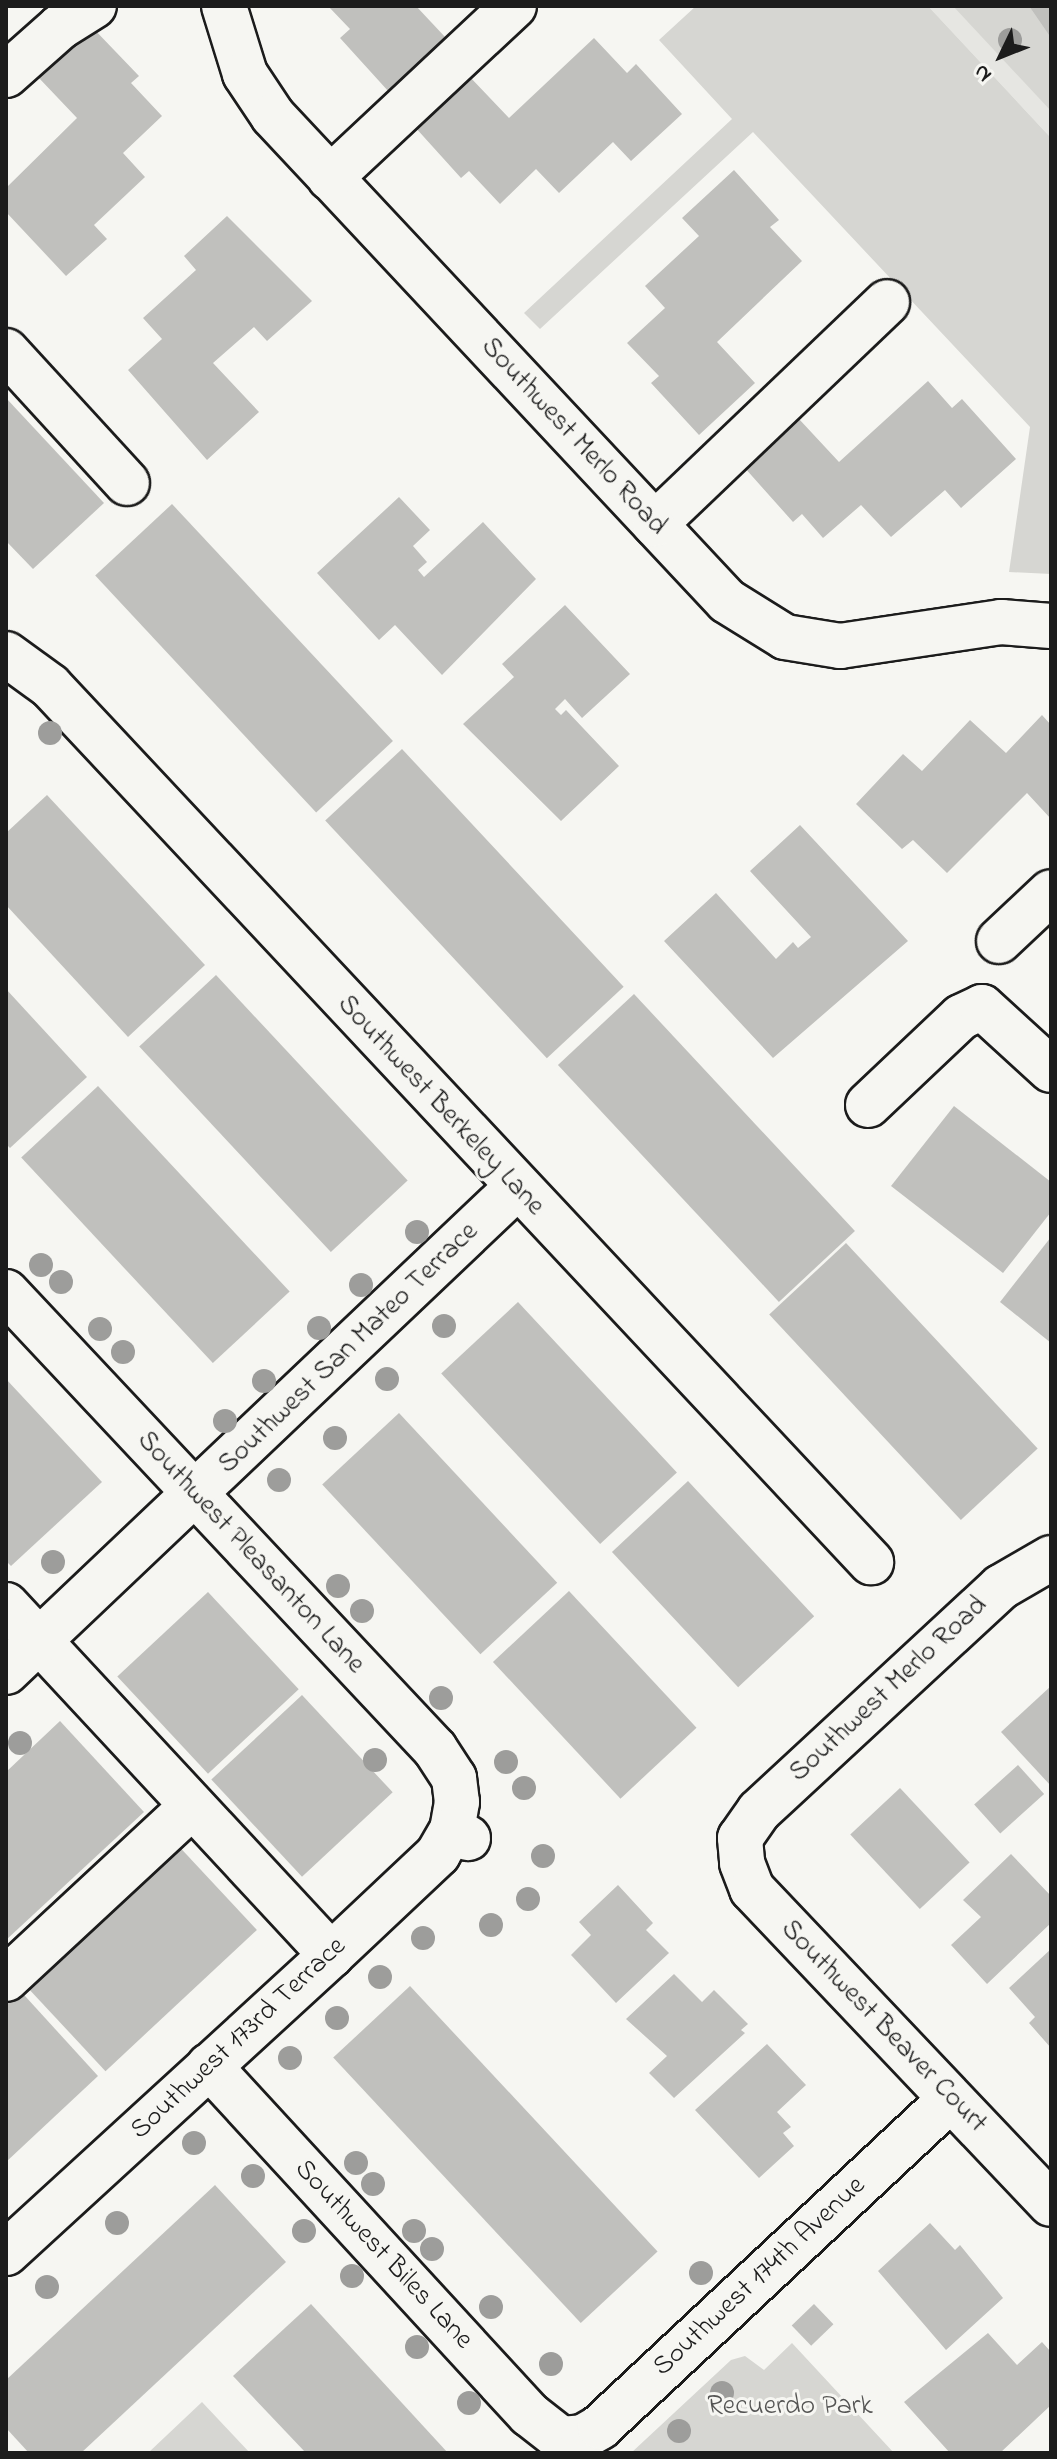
<!DOCTYPE html>
<style>
body{margin:0}
#map{position:relative;width:1057px;height:2459px;overflow:hidden;background:#f6f6f2;font-family:"Indie Flower",sans-serif}
div>[style]{position:absolute}
[style*='--x']{left:calc(var(--x)*1px);top:calc(var(--y)*1px);width:calc(var(--w)*1px);rotate:calc(var(--a)*1deg)}
.built>*{inset:0;background:#e6e6e2}
.green>*{inset:0;background:#d6d6d2}
.building>*{inset:0;background:#c0c0bd;transform-origin:0 0}
.roads{filter:drop-shadow(2px 0 #1c1c1c) drop-shadow(-2px 0 #1c1c1c) drop-shadow(0 2px #1c1c1c) drop-shadow(0 -2px #1c1c1c)}
.minor>*{height:44px;margin:-22px;padding:0 22px;transform-origin:22px;border-radius:22px;background:#f6f6f2}
.trees>*{width:24px;height:24px;margin:-12px;border-radius:50%;background:#9d9d9b}
span{translate:-50% -50%;white-space:nowrap;text-align:center;line-height:1.15;-webkit-text-stroke:6px #f6f6f2;paint-order:stroke}
.street-label{font-size:28px;color:#1c1c1c}
.park-label{font-size:28px;color:#545453}
.frame{position:absolute;inset:0;border:8px solid #1c1c1c;pointer-events:none}
.north{position:absolute;left:961px;top:16px;width:80px;height:80px;-webkit-text-stroke:6px #f6f6f2;paint-order:stroke;rotate:227deg;font-size:22px;font-weight:700;line-height:32px;text-align:center;color:#1c1c1c}
.north::after{content:'';display:block;margin:auto;width:28px;height:36px;background:#1c1c1c;clip-path:polygon(50% 0,100% 100%,50% 72%,0 100%)}
</style>
<div id="map">
<div class="built">
<i style="clip-path:polygon(928px 6px,1051px 6px,1051px 138px)"></i>
</div>
<div class="green">
<i style="clip-path:polygon(696px 6px,928px 6px,1051px 138px,1051px 574px,1009px 572px,1030px 427px,753px 132px,540px 329px,524px 313px,732px 119px,659px 40px)"></i>
<i style="clip-path:polygon(953px 6px,1029px 6px,1051px 38px,1051px 111px)"></i>
<i style="clip-path:polygon(792px 2343px,894px 2453px,631px 2453px,731px 2360px,745px 2356px,764px 2370px)"></i>
<i style="clip-path:polygon(202px 2402px,250px 2453px,148px 2453px)"></i>
</div>
<div class="building">
<i style="clip-path:polygon(328px 6px,416px 6px,446px 38px,389px 92px,340px 38px,350px 29px)"></i>
<i style="clip-path:polygon(1029px 6px,1051px 6px,1051px 38px)"></i>
<i style="clip-path:polygon(91px 26px,139px 76px,131px 83px,162px 116px,123px 153px,145px 177px,94px 225px,107px 239px,66px 276px,6px 212px,6px 188px,77px 118px,38px 77px)"></i>
<i style="clip-path:polygon(594px 38px,627px 73px,636px 64px,682px 114px,631px 161px,613px 142px,559px 193px,536px 169px,500px 204px,469px 171px,461px 178px,414px 126px,469px 76px,509px 118px)"></i>
<i style="clip-path:polygon(734px 170px,779px 220px,770px 227px,802px 261px,717px 342px,755px 383px,699px 435px,651px 383px,659px 376px,627px 343px,665px 308px,645px 286px,699px 236px,682px 218px)"></i>
<i style="clip-path:polygon(227px 216px,312px 301px,267px 341px,254px 327px,213px 363px,259px 412px,207px 460px,128px 370px,162px 339px,143px 318px,196px 270px,184px 256px)"></i>
<i style="clip-path:polygon(928px 381px,952px 408px,962px 399px,1016px 459px,961px 508px,945px 490px,891px 537px,861px 505px,823px 538px,802px 514px,793px 522px,744px 467px,799px 419px,839px 462px)"></i>
<i style="clip-path:polygon(6px 398px,104px 503px,33px 569px,6px 541px)"></i>
<i style="clip-path:polygon(399px 497px,430px 530px,413px 546px,427px 562px,418px 570px,424px 577px,483px 522px,536px 579px,442px 675px,395px 625px,379px 640px,317px 573px)"></i>
<i style="left:172px;top:504px;width:324px;height:105px;rotate:47deg"></i>
<i style="clip-path:polygon(565px 605px,630px 674px,582px 718px,565px 699px,555px 709px,561px 715px,566px 710px,619px 766px,561px 821px,463px 724px,514px 677px,502px 664px)"></i>
<i style="clip-path:polygon(1042px 715px,1051px 725px,1051px 819px,1027px 793px,947px 873px,913px 840px,902px 849px,856px 804px,903px 754px,922px 771px,970px 720px,1006px 753px)"></i>
<i style="left:402px;top:749px;width:325px;height:105px;rotate:47deg"></i>
<i style="clip-path:polygon(47px 795px,205px 965px,128px 1037px,6px 905px,6px 833px)"></i>
<i style="clip-path:polygon(800px 825px,908px 941px,773px 1058px,664px 941px,716px 893px,776px 959px,793px 942px,798px 948px,811px 937px,750px 871px)"></i>
<i style="left:216px;top:975px;width:281px;height:105px;rotate:47deg"></i>
<i style="clip-path:polygon(6px 989px,87px 1077px,10px 1148px,6px 1144px)"></i>
<i style="left:634px;top:994px;width:324px;height:104px;rotate:47deg"></i>
<i style="left:98px;top:1086px;width:281px;height:105px;rotate:47deg"></i>
<i style="clip-path:polygon(954px 1106px,1051px 1182px,1051px 1212px,1003px 1273px,891px 1186px)"></i>
<i style="clip-path:polygon(1051px 1237px,1051px 1343px,1000px 1302px)"></i>
<i style="left:846px;top:1243px;width:281px;height:105px;rotate:47deg"></i>
<i style="left:518px;top:1302px;width:233px;height:105px;rotate:47deg"></i>
<i style="clip-path:polygon(6px 1379px,102px 1482px,11px 1566px,6px 1561px)"></i>
<i style="left:399px;top:1413px;width:232px;height:105px;rotate:47deg"></i>
<i style="left:688px;top:1481px;width:185px;height:104px;rotate:47deg"></i>
<i style="left:569px;top:1591px;width:187px;height:104px;rotate:47deg"></i>
<i style="left:208px;top:1592px;width:133px;height:124px;rotate:47deg"></i>
<i style="clip-path:polygon(1051px 1686px,1051px 1786px,1001px 1732px)"></i>
<i style="left:302px;top:1695px;width:133px;height:124px;rotate:47deg"></i>
<i style="clip-path:polygon(60px 1721px,144px 1812px,6px 1940px,6px 1772px)"></i>
<i style="left:1018px;top:1765px;width:39px;height:59px;rotate:48deg"></i>
<i style="left:900px;top:1788px;width:102px;height:68px;rotate:47deg"></i>
<i style="left:173px;top:1840px;width:123px;height:207px;rotate:47deg"></i>
<i style="clip-path:polygon(1011px 1854px,1051px 1896px,1051px 1923px,987px 1984px,951px 1945px,981px 1917px,963px 1900px)"></i>
<i style="clip-path:polygon(618px 1885px,653px 1923px,646px 1930px,669px 1953px,616px 2003px,571px 1955px,591px 1935px,579px 1922px)"></i>
<i style="clip-path:polygon(1051px 1949px,1051px 2048px,1029px 2023px,1035px 2017px,1009px 1988px)"></i>
<i style="clip-path:polygon(674px 1974px,702px 2002px,714px 1990px,748px 2024px,741px 2030px,745px 2033px,674px 2098px,649px 2073px,667px 2056px,626px 2019px)"></i>
<i style="clip-path:polygon(15px 1985px,98px 2076px,6px 2162px,6px 1993px)"></i>
<i style="left:410px;top:1986px;width:363px;height:105px;rotate:47deg"></i>
<i style="clip-path:polygon(767px 2044px,806px 2085px,777px 2112px,791px 2127px,783px 2133px,794px 2146px,759px 2178px,695px 2110px)"></i>
<i style="clip-path:polygon(215px 2185px,286px 2262px,81px 2453px,29px 2453px,6px 2428px,6px 2380px)"></i>
<i style="clip-path:polygon(930px 2223px,955px 2250px,960px 2245px,1003px 2298px,946px 2350px,878px 2271px)"></i>
<i style="clip-path:polygon(311px 2304px,448px 2453px,306px 2453px,233px 2376px)"></i>
<i style="left:814px;top:2304px;width:28px;height:31px;rotate:46deg"></i>
<i style="clip-path:polygon(988px 2333px,1017px 2365px,1042px 2342px,1051px 2352px,1051px 2405px,1000px 2453px,950px 2453px,904px 2402px)"></i>
</div>
<div class="roads">
<div class="minor">
<i style="--x:224;--y:6;--w:71;--a:72.8"></i>
<i style="--x:245;--y:74;--w:50;--a:56.3"></i>
<i style="--x:273;--y:116;--w:664;--a:46.89"></i>
<i style="--x:727;--y:601;--w:68;--a:31.8"></i>
<i style="--x:785;--y:637;--w:56;--a:9.3"></i>
<i style="--x:840;--y:646;--w:163;--a:-8.5"></i>
<i style="--x:1001;--y:622;--w:50;--a:4.6"></i>
<i style="--x:6;--y:75;--w:72;--a:-41.6"></i>
<i style="--x:60;--y:27;--w:40;--a:-32"></i>
<i style="--x:330;--y:178;--w:252;--a:-43.1"></i>
<i style="--x:6;--y:351;--w:179;--a:47.5"></i>
<i style="--x:655;--y:524;--w:321;--a:-43.7"></i>
<i style="--x:6;--y:654;--w:54;--a:36"></i>
<i style="--x:50;--y:686;--w:1201;--a:46.86"></i>
<i style="--x:999;--y:941;--w:71;--a:-43.3"></i>
<i style="--x:868;--y:1105;--w:128;--a:-43.4"></i>
<i style="--x:961;--y:1017;--w:23;--a:-25"></i>
<i style="--x:982;--y:1007;--w:93;--a:42.4"></i>
<i style="--x:6;--y:1292;--w:627;--a:46.81"></i>
<i style="--x:435;--y:1749;--w:35;--a:57"></i>
<i style="--x:454;--y:1778;--w:24;--a:83"></i>
<i style="--x:457;--y:1802;--w:28;--a:100"></i>
<i style="--x:1051;--y:1558;--w:58;--a:149.9"></i>
<i style="--x:1001;--y:1587;--w:330;--a:137.2"></i>
<i style="--x:759;--y:1811;--w:33;--a:125"></i>
<i style="--x:740;--y:1838;--w:25;--a:85"></i>
<i style="--x:742;--y:1863;--w:28;--a:69"></i>
<i style="--x:752;--y:1889;--w:434;--a:46.5"></i>
<i style="--x:6;--y:1605;--w:478;--a:47.1"></i>
<i style="--x:6;--y:1672;--w:703;--a:-43.5"></i>
<i style="--x:6;--y:1979;--w:254;--a:-42.9"></i>
<i style="--x:209;--y:2066;--w:473;--a:47.4"></i>
<i style="--x:529;--y:2414;--w:41;--a:38"></i>
<i style="--x:561;--y:2439;--w:22;--a:-5"></i>
<i style="--x:583;--y:2437;--w:20;--a:-30"></i>
<i style="--x:600;--y:2427;--w:480;--a:-43.1"></i>
<i style="--x:6;--y:2253;--w:441;--a:-42.5"></i>
<i style="--x:331;--y:1955;--w:147;--a:-43.3"></i>
<i style="--x:438;--y:1854;--w:28;--a:-60"></i>
<i style="--x:452;--y:1830;--w:18;--a:27"></i>
</div>
</div>
<div class="trees">
<i style="left:1010px;top:40px"></i>
<i style="left:50px;top:733px"></i>
<i style="left:417px;top:1232px"></i>
<i style="left:41px;top:1265px"></i>
<i style="left:61px;top:1282px"></i>
<i style="left:361px;top:1285px"></i>
<i style="left:444px;top:1326px"></i>
<i style="left:319px;top:1328px"></i>
<i style="left:100px;top:1329px"></i>
<i style="left:123px;top:1352px"></i>
<i style="left:387px;top:1379px"></i>
<i style="left:264px;top:1381px"></i>
<i style="left:225px;top:1421px"></i>
<i style="left:335px;top:1438px"></i>
<i style="left:279px;top:1480px"></i>
<i style="left:53px;top:1562px"></i>
<i style="left:338px;top:1586px"></i>
<i style="left:362px;top:1611px"></i>
<i style="left:441px;top:1698px"></i>
<i style="left:20px;top:1743px"></i>
<i style="left:375px;top:1760px"></i>
<i style="left:506px;top:1762px"></i>
<i style="left:524px;top:1788px"></i>
<i style="left:543px;top:1856px"></i>
<i style="left:528px;top:1899px"></i>
<i style="left:491px;top:1925px"></i>
<i style="left:423px;top:1938px"></i>
<i style="left:380px;top:1977px"></i>
<i style="left:337px;top:2018px"></i>
<i style="left:290px;top:2058px"></i>
<i style="left:194px;top:2143px"></i>
<i style="left:356px;top:2163px"></i>
<i style="left:253px;top:2176px"></i>
<i style="left:373px;top:2184px"></i>
<i style="left:117px;top:2223px"></i>
<i style="left:304px;top:2231px"></i>
<i style="left:414px;top:2231px"></i>
<i style="left:432px;top:2249px"></i>
<i style="left:701px;top:2273px"></i>
<i style="left:352px;top:2276px"></i>
<i style="left:47px;top:2287px"></i>
<i style="left:491px;top:2307px"></i>
<i style="left:417px;top:2347px"></i>
<i style="left:551px;top:2364px"></i>
<i style="left:722px;top:2393px"></i>
<i style="left:469px;top:2403px"></i>
<i style="left:679px;top:2431px"></i>
</div>
<div class="street-label">
<span style="left:573px;top:437px;rotate:47deg">Southwest Merlo Road</span>
<span style="left:440px;top:1106px;rotate:47deg">Southwest Berkeley Lane</span>
<span style="left:349px;top:1349px;rotate:-44deg">Southwest San Mateo Terrace</span>
<span style="left:250px;top:1553px;rotate:47deg">Southwest Pleasanton Lane</span>
<span style="left:889px;top:1690px;rotate:-43deg">Southwest Merlo Road</span>
<span style="left:883px;top:2027px;rotate:46deg">Southwest Beaver Court</span>
<span style="left:239px;top:2039px;rotate:-43deg">Southwest 173rd Terrace</span>
<span style="left:383px;top:2255px;rotate:47deg">Southwest Biles Lane</span>
<span style="left:760px;top:2277px;rotate:-43deg">Southwest 174th Avenue</span>
</div>
<div class="park-label">
<span style="left:790px;top:2407px">Recuerdo Park</span>
</div>
<div class="frame"></div>
<div class="north">N</div>
</div>
